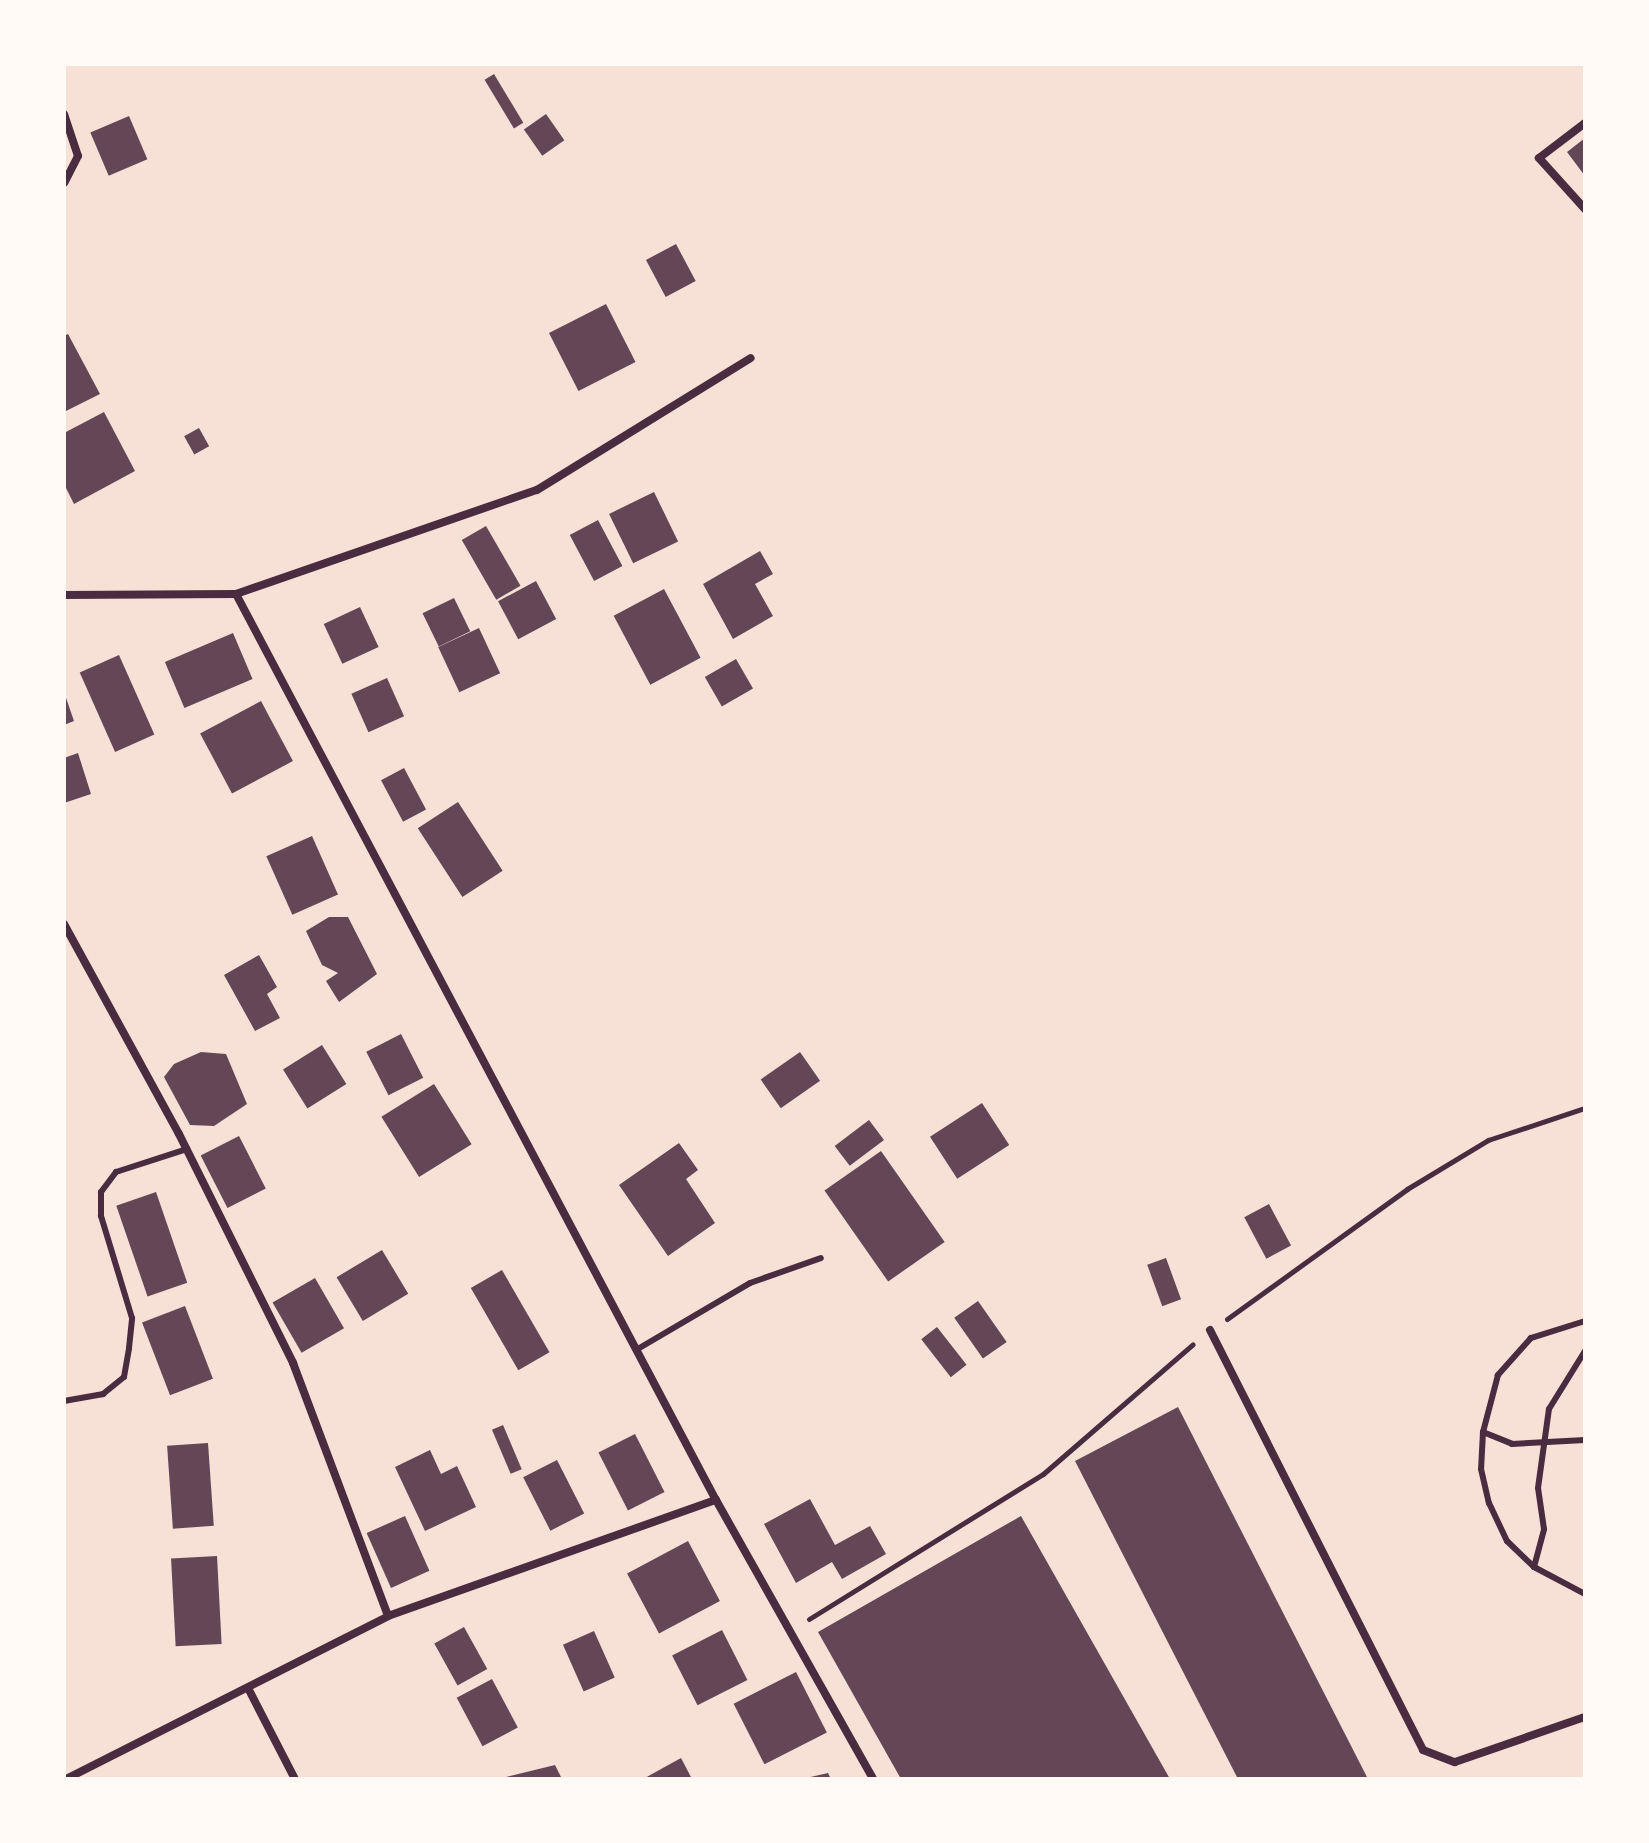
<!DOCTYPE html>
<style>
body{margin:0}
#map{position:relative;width:1649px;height:1843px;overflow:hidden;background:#f7e1d7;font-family:"DejaVu Sans",sans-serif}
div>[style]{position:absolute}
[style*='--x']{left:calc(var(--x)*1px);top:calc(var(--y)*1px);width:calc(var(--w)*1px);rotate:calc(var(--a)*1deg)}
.building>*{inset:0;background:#644757;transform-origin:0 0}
.path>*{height:5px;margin:-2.5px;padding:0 2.5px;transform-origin:2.5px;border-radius:2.5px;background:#4a2c40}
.service>*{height:6px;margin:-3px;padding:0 3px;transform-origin:3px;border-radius:3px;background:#4a2c40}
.minor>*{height:8px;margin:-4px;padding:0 4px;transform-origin:4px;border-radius:4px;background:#4a2c40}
span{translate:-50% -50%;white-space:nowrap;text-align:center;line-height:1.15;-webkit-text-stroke:8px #fffaf5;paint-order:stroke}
.frame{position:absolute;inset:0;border:66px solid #fffaf5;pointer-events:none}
</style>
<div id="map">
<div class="building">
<i style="left:494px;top:74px;width:57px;height:11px;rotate:59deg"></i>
<i style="left:546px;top:114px;width:32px;height:27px;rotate:55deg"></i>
<i style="left:129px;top:116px;width:47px;height:42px;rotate:67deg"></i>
<i style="clip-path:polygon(1585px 138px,1585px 176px,1567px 152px)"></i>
<i style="left:676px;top:244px;width:42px;height:34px;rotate:62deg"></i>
<i style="left:606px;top:304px;width:65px;height:64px;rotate:63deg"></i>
<i style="clip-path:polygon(68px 334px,100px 394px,64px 412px,64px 336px)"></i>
<i style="clip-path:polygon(104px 412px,135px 471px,74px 504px,64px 484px,64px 433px)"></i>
<i style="left:199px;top:428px;width:21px;height:17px;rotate:61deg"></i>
<i style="left:654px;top:492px;width:55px;height:50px;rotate:64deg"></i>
<i style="left:598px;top:520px;width:52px;height:32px;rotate:62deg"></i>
<i style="left:486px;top:526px;width:69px;height:28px;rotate:60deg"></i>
<i style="clip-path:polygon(760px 551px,773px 574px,755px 584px,773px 616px,733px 639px,703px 584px)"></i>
<i style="left:536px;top:581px;width:43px;height:43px;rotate:62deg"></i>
<i style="left:664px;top:589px;width:78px;height:57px;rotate:62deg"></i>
<i style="left:454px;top:598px;width:37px;height:35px;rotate:64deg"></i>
<i style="left:360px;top:607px;width:44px;height:40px;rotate:65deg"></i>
<i style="left:479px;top:628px;width:50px;height:45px;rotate:65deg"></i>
<i style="left:233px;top:633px;width:50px;height:74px;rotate:67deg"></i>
<i style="left:119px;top:655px;width:87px;height:43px;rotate:66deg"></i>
<i style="left:736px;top:659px;width:34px;height:36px;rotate:60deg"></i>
<i style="left:387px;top:678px;width:42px;height:39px;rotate:66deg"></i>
<i style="clip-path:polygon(64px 692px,74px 721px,64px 725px)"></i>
<i style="left:261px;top:701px;width:68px;height:69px;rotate:62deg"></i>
<i style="clip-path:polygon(78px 753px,91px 794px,64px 803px,64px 758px)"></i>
<i style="left:404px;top:768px;width:47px;height:26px;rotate:62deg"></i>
<i style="left:458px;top:802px;width:82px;height:48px;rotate:57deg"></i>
<i style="left:312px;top:836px;width:64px;height:50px;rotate:66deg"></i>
<i style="clip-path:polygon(329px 917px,348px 917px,377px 974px,339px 1002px,326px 981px,338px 973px,322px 965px,306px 931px)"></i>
<i style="clip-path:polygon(259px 955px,277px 987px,267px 994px,280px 1018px,255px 1031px,224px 975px)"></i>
<i style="left:401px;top:1034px;width:49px;height:39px;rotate:63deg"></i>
<i style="left:322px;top:1045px;width:46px;height:46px;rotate:58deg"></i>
<i style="clip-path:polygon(201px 1052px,226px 1054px,247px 1104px,214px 1126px,190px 1125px,164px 1077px,174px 1064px)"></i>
<i style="left:800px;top:1052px;width:35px;height:48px;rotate:55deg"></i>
<i style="left:434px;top:1084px;width:71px;height:62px;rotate:58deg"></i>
<i style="left:982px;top:1103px;width:50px;height:62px;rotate:57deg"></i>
<i style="left:869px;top:1120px;width:25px;height:43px;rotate:53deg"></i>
<i style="left:239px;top:1136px;width:59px;height:43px;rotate:63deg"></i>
<i style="clip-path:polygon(679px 1143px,698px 1170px,686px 1179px,715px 1223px,668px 1256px,619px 1185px)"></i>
<i style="left:881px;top:1151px;width:111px;height:69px;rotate:55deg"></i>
<i style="left:156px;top:1192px;width:96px;height:42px;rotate:71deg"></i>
<i style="left:1269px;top:1204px;width:47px;height:28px;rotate:62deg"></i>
<i style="left:382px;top:1250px;width:51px;height:53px;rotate:59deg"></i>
<i style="left:1166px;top:1258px;width:44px;height:20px;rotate:70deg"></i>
<i style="left:502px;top:1270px;width:95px;height:36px;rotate:60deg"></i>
<i style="left:315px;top:1278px;width:58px;height:49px;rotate:60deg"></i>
<i style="left:978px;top:1301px;width:50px;height:29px;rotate:55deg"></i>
<i style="left:185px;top:1306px;width:78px;height:46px;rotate:69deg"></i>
<i style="left:937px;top:1327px;width:48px;height:20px;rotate:52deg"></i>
<i style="clip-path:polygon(1178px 1407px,1368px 1779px,1238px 1779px,1075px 1461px)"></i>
<i style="left:503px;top:1425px;width:48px;height:12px;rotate:67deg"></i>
<i style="left:635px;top:1434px;width:65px;height:41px;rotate:63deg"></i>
<i style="left:208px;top:1443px;width:83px;height:41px;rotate:86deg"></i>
<i style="clip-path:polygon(430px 1450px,441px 1474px,457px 1466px,476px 1507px,425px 1531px,395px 1467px)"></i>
<i style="left:557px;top:1460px;width:60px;height:38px;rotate:63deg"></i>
<i style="clip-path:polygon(810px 1499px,835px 1545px,870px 1526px,886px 1554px,842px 1579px,832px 1562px,796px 1583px,764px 1524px)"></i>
<i style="left:405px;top:1516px;width:60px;height:42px;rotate:66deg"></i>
<i style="clip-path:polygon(1021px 1516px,1170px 1779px,901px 1779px,818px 1632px)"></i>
<i style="left:688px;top:1541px;width:68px;height:69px;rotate:62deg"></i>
<i style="left:217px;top:1556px;width:88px;height:46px;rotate:87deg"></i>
<i style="left:464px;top:1627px;width:48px;height:34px;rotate:61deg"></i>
<i style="left:722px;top:1630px;width:56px;height:56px;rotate:63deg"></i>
<i style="left:594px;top:1631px;width:51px;height:34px;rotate:66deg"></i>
<i style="left:796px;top:1672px;width:68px;height:70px;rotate:63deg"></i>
<i style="left:492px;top:1679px;width:55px;height:40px;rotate:62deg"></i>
<i style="clip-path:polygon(681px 1758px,692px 1779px,643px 1779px)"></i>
<i style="clip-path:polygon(555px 1765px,562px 1779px,502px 1779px,502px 1778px)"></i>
<i style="clip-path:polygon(828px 1773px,831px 1779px,806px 1779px,806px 1778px)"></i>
</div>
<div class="path">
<i style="--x:1227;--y:1319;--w:222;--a:-35.8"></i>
<i style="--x:1407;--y:1189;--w:95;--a:-31.2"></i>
<i style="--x:1488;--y:1140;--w:102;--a:-18.3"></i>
<i style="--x:809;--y:1619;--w:275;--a:-31.8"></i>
<i style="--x:1043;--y:1474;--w:198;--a:-40.9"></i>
</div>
<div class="service">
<i style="--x:1585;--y:1321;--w:57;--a:162.5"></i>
<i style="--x:1531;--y:1338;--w:50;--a:131.7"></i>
<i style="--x:1498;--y:1375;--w:59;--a:104.7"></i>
<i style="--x:1483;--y:1432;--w:37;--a:93"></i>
<i style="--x:1481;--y:1469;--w:35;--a:77"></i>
<i style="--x:1489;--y:1503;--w:42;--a:64.7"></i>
<i style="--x:1507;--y:1541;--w:37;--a:44"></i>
<i style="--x:1534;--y:1567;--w:58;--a:27.9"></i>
<i style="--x:636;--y:1350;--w:132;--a:-30.4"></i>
<i style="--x:750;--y:1283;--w:75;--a:-19.4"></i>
<i style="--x:64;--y:1401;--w:40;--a:-10"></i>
<i style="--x:103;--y:1394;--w:27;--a:-39"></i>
<i style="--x:124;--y:1377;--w:29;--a:-80"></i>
<i style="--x:129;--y:1348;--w:30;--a:-84"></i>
<i style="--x:132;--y:1318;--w:107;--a:-106.9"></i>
<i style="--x:101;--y:1216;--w:24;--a:-90"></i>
<i style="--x:101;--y:1192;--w:25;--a:-53"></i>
<i style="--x:116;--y:1172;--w:75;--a:-17.9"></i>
<i style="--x:1483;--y:1432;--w:31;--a:22"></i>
<i style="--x:1512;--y:1444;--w:73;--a:-3.1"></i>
<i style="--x:1534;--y:1567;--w:39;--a:-75"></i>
<i style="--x:1544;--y:1529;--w:41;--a:-98.3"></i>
<i style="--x:1538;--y:1488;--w:80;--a:-82.1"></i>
<i style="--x:1549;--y:1409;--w:68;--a:-58.2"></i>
</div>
<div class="minor">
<i style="--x:64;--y:114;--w:44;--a:71.6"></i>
<i style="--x:78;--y:156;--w:30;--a:117"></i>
<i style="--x:1585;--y:123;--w:58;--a:142.7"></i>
<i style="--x:1539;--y:158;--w:69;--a:48"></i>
<i style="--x:236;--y:594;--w:318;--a:-19.1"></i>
<i style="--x:537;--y:490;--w:251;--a:-31.7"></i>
<i style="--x:64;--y:595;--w:172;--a:-0.3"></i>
<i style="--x:236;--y:594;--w:1025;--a:62.09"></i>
<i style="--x:716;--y:1500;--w:320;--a:60.6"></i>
<i style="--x:64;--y:924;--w:239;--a:61.3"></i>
<i style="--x:179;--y:1134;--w:256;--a:63.5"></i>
<i style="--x:293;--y:1363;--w:270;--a:69.4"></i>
<i style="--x:1210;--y:1330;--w:471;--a:63.1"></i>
<i style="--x:1423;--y:1750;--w:34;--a:21"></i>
<i style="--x:1455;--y:1762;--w:138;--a:-19.1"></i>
<i style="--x:249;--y:1690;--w:100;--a:62.7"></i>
<i style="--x:66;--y:1779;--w:361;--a:-26.8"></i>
<i style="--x:388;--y:1616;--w:348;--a:-19.5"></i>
</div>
<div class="frame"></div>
</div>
